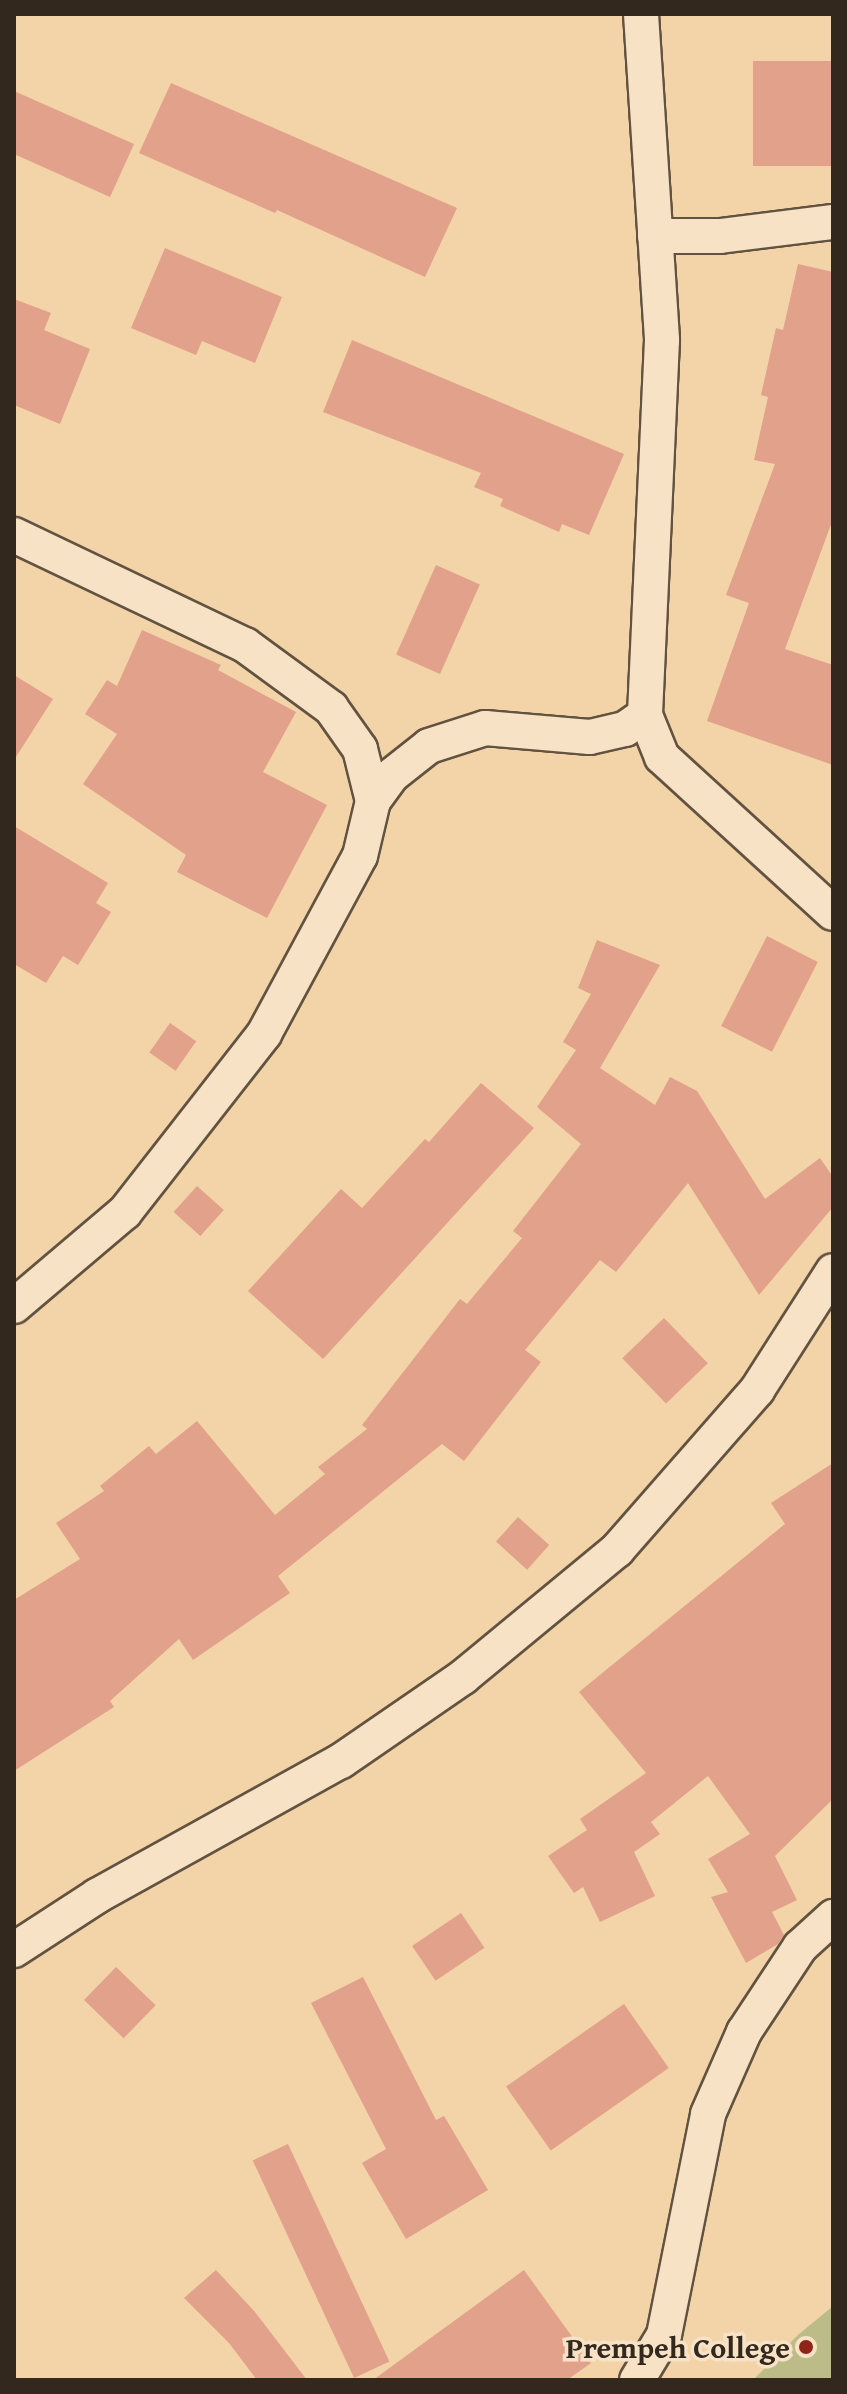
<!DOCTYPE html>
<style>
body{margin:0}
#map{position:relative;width:847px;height:2394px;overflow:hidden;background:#f3d3a8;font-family:"Gentium Book Plus",serif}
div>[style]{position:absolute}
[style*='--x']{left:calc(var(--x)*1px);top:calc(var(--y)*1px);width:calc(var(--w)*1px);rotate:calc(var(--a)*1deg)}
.green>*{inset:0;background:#bbbc87}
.building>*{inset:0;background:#e1a18a;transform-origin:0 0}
.roads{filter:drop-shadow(2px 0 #625340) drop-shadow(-2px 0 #625340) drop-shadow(0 2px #625340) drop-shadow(0 -2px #625340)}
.street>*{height:34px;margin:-17px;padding:0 17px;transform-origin:17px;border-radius:17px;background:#f7e2c6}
.dots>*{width:22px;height:22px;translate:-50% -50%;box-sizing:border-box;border:4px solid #f7e2c6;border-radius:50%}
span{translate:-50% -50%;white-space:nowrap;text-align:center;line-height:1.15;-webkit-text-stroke:7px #f7e2c6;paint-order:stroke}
.poi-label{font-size:30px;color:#32281e;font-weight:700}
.right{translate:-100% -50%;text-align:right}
.frame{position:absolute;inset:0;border:16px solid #32281e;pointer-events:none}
</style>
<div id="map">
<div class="green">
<i style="clip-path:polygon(833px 2306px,833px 2380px,753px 2380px,798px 2335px)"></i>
</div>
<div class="building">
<i style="left:833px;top:61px;width:105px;height:80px;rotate:90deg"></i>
<i style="clip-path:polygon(171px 83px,457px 208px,425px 277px,277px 210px,275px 213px,139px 153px)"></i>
<i style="clip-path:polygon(14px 91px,134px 144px,110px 197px,14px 154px)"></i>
<i style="clip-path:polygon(165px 248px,282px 297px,255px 363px,202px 341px,196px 355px,131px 328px)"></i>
<i style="clip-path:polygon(798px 264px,833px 272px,833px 519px,785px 649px,833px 665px,833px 765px,707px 721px,749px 603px,726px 595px,775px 464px,754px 460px,768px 397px,761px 395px,776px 328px,783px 330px)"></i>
<i style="clip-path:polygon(14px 299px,51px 313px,44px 330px,90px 349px,60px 424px,14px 405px)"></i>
<i style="clip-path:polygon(352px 340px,624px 454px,589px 535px,562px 524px,559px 532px,500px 506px,503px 499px,474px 487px,481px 473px,323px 412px)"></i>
<i style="left:436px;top:565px;width:48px;height:98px;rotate:24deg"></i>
<i style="clip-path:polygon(142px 630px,221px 665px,218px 670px,296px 712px,263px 772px,327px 805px,267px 918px,177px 872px,186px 855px,83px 784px,117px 734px,85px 714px,107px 680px,117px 686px)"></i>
<i style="clip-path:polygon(14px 675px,53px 699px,14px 760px)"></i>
<i style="clip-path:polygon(14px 826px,108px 883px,96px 903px,111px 912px,78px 965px,63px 956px,46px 983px,14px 964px)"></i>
<i style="left:767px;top:936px;width:57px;height:101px;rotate:27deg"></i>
<i style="clip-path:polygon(597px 940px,660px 965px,600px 1068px,655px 1105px,670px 1077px,697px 1091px,765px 1199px,820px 1158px,833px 1177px,833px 1207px,759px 1295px,688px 1183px,616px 1272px,600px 1260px,525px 1350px,541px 1362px,464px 1461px,442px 1444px,278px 1576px,290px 1593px,193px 1660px,179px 1639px,110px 1701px,114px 1707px,14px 1771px,14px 1600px,80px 1559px,56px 1523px,104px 1491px,100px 1486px,149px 1446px,156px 1454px,197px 1421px,275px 1515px,325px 1474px,318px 1467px,367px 1429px,362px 1425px,460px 1299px,467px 1304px,522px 1238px,513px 1231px,581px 1144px,537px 1107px,576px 1050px,563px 1042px,591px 994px,578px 988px)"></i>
<i style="left:170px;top:1023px;width:32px;height:36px;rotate:35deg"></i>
<i style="clip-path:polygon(481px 1083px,534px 1128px,323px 1359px,248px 1291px,341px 1189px,362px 1208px,425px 1139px,429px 1142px)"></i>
<i style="left:197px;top:1186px;width:36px;height:35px;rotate:42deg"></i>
<i style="left:664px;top:1318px;width:63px;height:58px;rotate:46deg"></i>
<i style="clip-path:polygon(833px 1463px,833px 1799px,775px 1856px,797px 1900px,772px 1912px,784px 1935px,778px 1944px,746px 1963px,711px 1897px,728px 1892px,708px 1859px,750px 1834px,708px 1776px,651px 1822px,660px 1834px,634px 1852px,655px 1896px,600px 1922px,583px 1887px,574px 1893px,548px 1856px,587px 1830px,580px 1819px,646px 1773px,579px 1692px,785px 1524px,771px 1503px)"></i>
<i style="left:518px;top:1517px;width:42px;height:33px;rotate:42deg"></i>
<i style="left:461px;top:1913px;width:42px;height:59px;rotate:56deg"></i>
<i style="left:116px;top:1967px;width:55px;height:46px;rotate:44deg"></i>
<i style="clip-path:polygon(363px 1977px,436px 2120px,444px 2116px,488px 2190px,406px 2239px,362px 2163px,386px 2149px,311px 2003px)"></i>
<i style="left:624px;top:2004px;width:78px;height:144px;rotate:55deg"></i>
<i style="left:288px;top:2144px;width:240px;height:39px;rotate:65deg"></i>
<i style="clip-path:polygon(216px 2270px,255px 2312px,307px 2380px,257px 2380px,229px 2343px,184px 2298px)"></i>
<i style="clip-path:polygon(524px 2270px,591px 2363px,567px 2380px,373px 2380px)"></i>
</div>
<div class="roads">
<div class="street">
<i style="--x:641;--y:14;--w:327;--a:86.3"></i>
<i style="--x:662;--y:340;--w:375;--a:92.6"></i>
<i style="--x:645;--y:715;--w:45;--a:68"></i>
<i style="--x:662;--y:757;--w:231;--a:42.4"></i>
<i style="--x:655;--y:236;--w:65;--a:0"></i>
<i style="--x:720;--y:236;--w:114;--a:-7.1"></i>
<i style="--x:14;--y:535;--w:256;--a:25.5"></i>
<i style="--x:245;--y:645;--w:107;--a:36.2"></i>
<i style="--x:331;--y:708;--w:50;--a:54.7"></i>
<i style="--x:360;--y:749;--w:54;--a:76"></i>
<i style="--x:14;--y:1306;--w:145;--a:-40.3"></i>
<i style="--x:125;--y:1212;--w:226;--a:-52"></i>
<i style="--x:264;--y:1034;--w:202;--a:-61.7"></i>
<i style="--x:360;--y:856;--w:57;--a:-76.7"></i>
<i style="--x:373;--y:801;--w:31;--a:-54"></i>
<i style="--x:391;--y:776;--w:48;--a:-38.3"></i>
<i style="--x:429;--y:746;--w:59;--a:-17.8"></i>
<i style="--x:485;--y:728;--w:105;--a:4.9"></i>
<i style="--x:590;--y:737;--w:36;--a:-13"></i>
<i style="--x:625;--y:729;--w:24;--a:-35"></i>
<i style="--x:14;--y:1950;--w:99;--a:-33"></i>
<i style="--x:97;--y:1896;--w:279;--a:-29"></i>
<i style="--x:341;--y:1761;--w:148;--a:-34.5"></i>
<i style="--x:463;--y:1677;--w:200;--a:-39.5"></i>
<i style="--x:617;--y:1550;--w:213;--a:-48.8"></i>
<i style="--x:757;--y:1390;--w:141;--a:-57.4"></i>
<i style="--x:637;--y:2380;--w:52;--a:-59"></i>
<i style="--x:664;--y:2335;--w:225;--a:-78.7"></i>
<i style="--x:708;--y:2114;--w:90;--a:-66.3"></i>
<i style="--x:744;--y:2032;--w:102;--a:-56.6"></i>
<i style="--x:800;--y:1947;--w:45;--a:-42.3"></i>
</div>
</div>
<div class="dots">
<i style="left:806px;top:2347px;background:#8f2418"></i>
</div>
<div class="poi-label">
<span class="right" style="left:790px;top:2347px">Prempeh College</span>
</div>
<div class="frame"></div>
</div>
